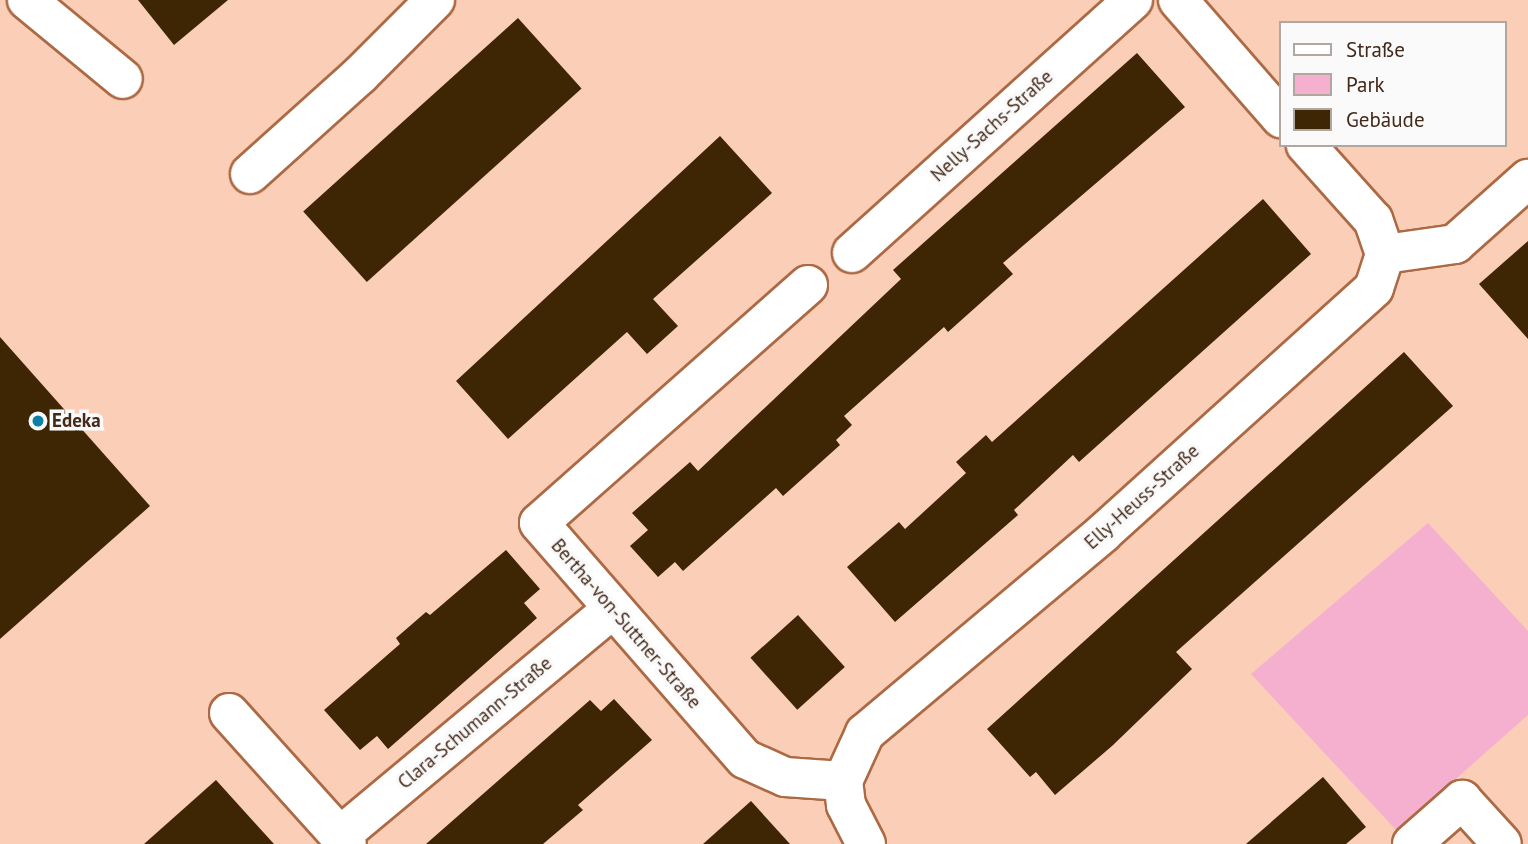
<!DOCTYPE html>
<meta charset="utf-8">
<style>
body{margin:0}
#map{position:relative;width:1528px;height:844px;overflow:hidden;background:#fbceb7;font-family:"PT Sans",sans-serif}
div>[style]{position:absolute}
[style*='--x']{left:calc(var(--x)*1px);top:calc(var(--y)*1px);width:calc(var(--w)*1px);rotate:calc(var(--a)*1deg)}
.green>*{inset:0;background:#f5b0d0}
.building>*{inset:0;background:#3e2503;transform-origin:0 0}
.roads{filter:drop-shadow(2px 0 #ac6a44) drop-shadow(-2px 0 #ac6a44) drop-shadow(0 2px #ac6a44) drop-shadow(0 -2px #ac6a44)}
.minor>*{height:38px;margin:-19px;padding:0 19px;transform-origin:19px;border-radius:19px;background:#fff}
.dots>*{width:19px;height:19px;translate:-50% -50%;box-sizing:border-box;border:4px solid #fafafa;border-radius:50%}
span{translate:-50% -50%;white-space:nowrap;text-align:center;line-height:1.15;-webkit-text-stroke:7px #fafafa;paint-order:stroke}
.street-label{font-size:19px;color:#442818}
.poi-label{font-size:19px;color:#442818;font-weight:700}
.left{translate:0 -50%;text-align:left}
.legend{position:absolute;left:1279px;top:21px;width:228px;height:126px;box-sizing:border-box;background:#fafafa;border:2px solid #b1a6a0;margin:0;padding:9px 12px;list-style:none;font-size:21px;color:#442818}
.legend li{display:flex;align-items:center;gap:14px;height:35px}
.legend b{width:35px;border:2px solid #b1a6a0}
</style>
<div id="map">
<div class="green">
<i style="clip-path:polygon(1428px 523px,1528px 631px,1528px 715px,1397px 831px,1251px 674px)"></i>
</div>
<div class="building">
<i style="clip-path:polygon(138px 0,228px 0,174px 45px)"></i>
<i style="left:518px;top:18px;width:95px;height:289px;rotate:48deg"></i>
<i style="clip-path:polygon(1137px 53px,1185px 107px,1003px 263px,1013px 274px,948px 332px,944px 327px,844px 416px,852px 425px,836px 440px,840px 445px,811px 471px,783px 496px,776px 488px,683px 571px,675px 562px,658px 577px,630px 546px,648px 530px,632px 513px,690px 462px,698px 471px,901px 279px,893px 270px)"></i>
<i style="clip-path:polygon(720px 136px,772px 193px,653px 299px,678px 326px,647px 354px,627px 332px,508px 439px,456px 381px)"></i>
<i style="clip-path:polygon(1263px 199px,1311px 254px,1079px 462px,1073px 455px,1014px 510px,1018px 515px,895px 622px,847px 567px,899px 522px,905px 529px,966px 473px,956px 462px,986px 435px,992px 442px)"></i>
<i style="clip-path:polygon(1528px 241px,1528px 339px,1479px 284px)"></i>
<i style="clip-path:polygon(0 337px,150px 506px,0 639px)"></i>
<i style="clip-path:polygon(1404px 352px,1453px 406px,1176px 652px,1192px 669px,1112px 746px,1055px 795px,1036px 772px,1030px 777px,987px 729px)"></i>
<i style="clip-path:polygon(506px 550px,540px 589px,524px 603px,537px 618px,388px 749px,377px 736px,360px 750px,324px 710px,400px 644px,396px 638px,426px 612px,430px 615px)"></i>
<i style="left:798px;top:615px;width:70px;height:64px;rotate:48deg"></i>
<i style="clip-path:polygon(614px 699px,652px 740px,578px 805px,583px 810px,543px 844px,426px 844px,590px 700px,601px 711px)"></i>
<i style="clip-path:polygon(1323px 777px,1366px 827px,1346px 844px,1246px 844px)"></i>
<i style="clip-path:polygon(216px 780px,274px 844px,144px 844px)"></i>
<i style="clip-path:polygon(751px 801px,790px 844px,703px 844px)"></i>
</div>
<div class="roads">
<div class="minor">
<i style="--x:27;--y:0;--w:124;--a:39.5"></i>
<i style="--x:1178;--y:0;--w:157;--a:48.9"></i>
<i style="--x:250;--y:174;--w:148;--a:-42"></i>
<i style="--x:360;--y:75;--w:106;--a:-45"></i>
<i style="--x:852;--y:253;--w:378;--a:-42"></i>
<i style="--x:1385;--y:254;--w:71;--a:-8.1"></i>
<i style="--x:1455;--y:244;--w:98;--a:-41.7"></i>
<i style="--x:808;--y:285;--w:359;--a:138.5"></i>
<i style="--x:539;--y:523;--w:313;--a:48.9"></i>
<i style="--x:745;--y:759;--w:44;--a:24.2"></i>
<i style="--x:785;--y:777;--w:58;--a:3.9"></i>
<i style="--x:229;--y:713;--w:176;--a:48"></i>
<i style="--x:340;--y:836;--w:353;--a:-39.8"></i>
<i style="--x:866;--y:844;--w:44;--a:-117.1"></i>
<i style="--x:846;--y:805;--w:24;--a:-97"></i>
<i style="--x:843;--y:781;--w:53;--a:-65.4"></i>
<i style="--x:865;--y:733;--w:311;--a:-40"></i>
<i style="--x:1103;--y:533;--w:365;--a:-42.1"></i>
<i style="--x:1374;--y:288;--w:36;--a:-72"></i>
<i style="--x:1385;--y:254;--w:36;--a:-109"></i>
<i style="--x:1373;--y:220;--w:101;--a:-131.8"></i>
<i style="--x:1412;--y:844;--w:67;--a:-41.3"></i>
<i style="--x:1462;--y:800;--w:59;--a:47.7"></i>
</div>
</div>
<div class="dots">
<i style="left:38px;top:421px;background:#0b7fa6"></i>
</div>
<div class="street-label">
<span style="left:992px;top:126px;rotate:-42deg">Nelly-Sachs-Straße</span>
<span style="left:1142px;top:497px;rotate:-42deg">Elly-Heuss-Straße</span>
<span style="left:626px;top:624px;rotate:49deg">Bertha-von-Suttner-Straße</span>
<span style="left:475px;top:723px;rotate:-40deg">Clara-Schumann-Straße</span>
</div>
<div class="poi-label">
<span class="left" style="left:52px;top:421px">Edeka</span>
</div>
<ul class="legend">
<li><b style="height:9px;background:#fff"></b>Straße</li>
<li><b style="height:19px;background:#f5b0d0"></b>Park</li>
<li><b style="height:19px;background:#3e2503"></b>Gebäude</li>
</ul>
</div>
